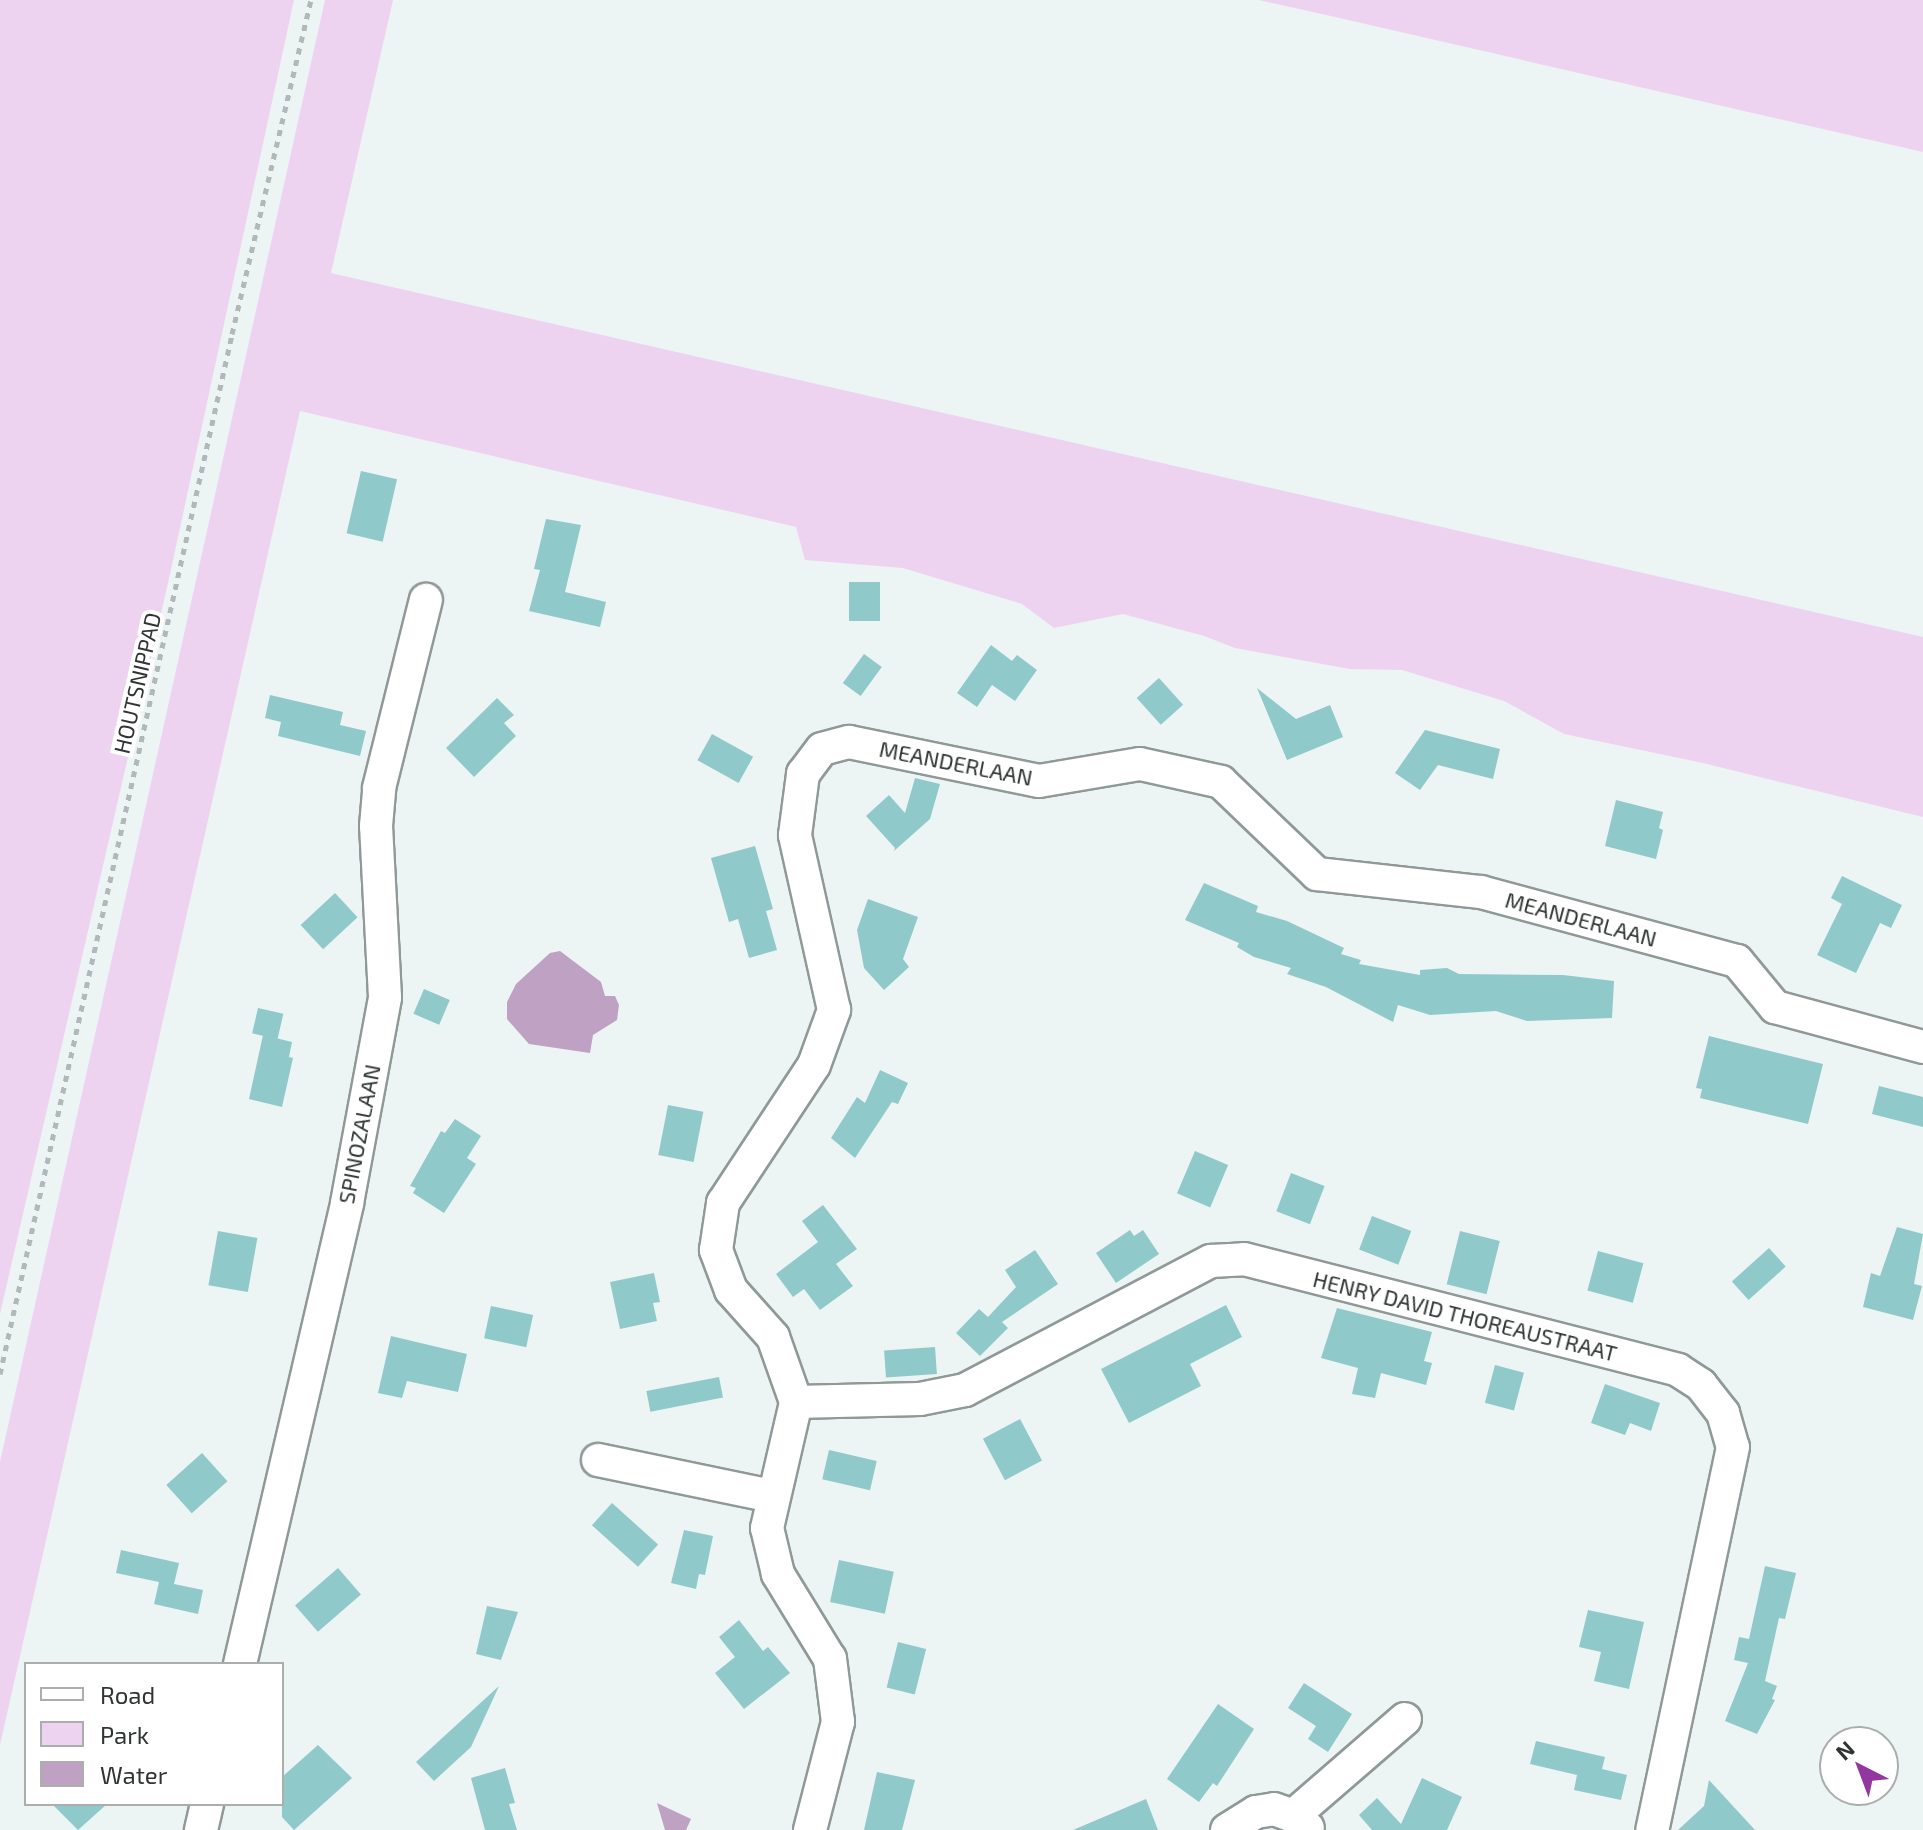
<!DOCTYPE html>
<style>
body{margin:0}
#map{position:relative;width:1923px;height:1830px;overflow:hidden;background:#ecf4f4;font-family:"Exo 2",sans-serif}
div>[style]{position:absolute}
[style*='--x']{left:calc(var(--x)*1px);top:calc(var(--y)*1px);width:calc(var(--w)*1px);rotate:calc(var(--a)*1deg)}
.green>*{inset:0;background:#eed3f1}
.water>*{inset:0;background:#bfa1c3}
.building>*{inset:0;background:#90c9ca;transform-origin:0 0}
.path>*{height:5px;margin-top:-2.5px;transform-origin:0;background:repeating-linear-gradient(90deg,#b1b8b8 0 6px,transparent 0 12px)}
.roads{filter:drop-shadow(2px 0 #909898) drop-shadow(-2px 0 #909898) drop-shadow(0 2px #909898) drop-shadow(0 -2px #909898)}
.street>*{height:32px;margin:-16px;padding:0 16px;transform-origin:16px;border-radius:16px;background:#fff}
span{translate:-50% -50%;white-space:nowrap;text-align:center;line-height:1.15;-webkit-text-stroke:8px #fff;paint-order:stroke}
.street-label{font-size:22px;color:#303434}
.legend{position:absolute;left:24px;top:1662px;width:260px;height:144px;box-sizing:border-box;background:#fff;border:2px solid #acaeae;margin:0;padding:10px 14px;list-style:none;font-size:24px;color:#303434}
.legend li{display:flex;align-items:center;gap:16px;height:40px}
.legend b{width:40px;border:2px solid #acaeae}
.north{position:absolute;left:1819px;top:1726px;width:80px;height:80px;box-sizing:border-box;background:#fff;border:2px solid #acaeae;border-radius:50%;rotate:318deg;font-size:22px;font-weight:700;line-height:32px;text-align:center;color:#303434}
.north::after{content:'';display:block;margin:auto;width:28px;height:36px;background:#9336a0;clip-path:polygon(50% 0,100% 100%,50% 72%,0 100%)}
</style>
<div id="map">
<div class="green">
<i style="clip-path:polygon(0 0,294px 0,170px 574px,0 1314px)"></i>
<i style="clip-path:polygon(325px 0,393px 0,331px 273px,1923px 637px,1923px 817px,1703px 763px,1564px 734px,1504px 701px,1402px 670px,1350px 669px,1235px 648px,1204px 636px,1123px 614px,1054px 628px,1022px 604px,903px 568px,805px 560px,796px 527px,300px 411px,0 1745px,0 1462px)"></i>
<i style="clip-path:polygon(1259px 0,1923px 0,1923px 152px,1335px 17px)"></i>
</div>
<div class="water">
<i style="clip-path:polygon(560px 951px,601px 982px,605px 996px,615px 996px,619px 1005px,617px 1020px,593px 1035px,590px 1053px,529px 1044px,507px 1019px,507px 1002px,516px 984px,550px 953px)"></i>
<i style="clip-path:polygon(657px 1803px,691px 1819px,686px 1830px,665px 1830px)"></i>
</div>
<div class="building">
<i style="left:361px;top:471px;width:37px;height:64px;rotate:13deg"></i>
<i style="clip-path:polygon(546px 519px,581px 525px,565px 592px,606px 602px,600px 627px,529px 611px,540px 570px,534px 569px)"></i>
<i style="left:849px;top:582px;width:31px;height:39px"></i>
<i style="clip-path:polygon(991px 645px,1012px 661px,1017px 655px,1037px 670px,1015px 701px,992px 685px,977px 707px,957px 693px)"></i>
<i style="left:864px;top:654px;width:22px;height:36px;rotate:36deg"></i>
<i style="left:1159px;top:678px;width:36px;height:30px;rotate:48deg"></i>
<i style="clip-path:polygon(1257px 688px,1296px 719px,1330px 705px,1343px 737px,1287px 760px)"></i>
<i style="clip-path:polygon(270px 695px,343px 712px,340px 725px,366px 731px,360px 756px,278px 736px,281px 722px,265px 718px)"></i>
<i style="clip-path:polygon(497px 698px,514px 715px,504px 723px,516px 736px,474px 777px,446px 748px)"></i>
<i style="clip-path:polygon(1425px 730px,1500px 749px,1493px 779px,1438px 765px,1420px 790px,1395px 773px)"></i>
<i style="left:712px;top:734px;width:47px;height:30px;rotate:29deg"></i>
<i style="clip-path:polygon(915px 778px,940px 784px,930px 819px,894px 851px,895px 848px,866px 816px,889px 795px,905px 813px)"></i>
<i style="clip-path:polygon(1616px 800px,1663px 812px,1659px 828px,1663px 830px,1656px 859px,1605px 846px)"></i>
<i style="clip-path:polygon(755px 846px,773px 909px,766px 911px,777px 950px,749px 958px,738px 919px,729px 922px,711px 858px)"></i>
<i style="clip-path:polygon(1842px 876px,1902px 905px,1891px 928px,1880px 923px,1856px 973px,1817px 955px,1842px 904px,1831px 898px)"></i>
<i style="clip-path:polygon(1204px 883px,1258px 906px,1256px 912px,1287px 921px,1344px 948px,1341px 954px,1361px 960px,1359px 964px,1420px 975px,1420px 970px,1447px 968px,1459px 974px,1563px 975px,1614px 981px,1612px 1018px,1527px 1021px,1496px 1011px,1430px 1015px,1398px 1005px,1393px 1022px,1326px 987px,1287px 974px,1291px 968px,1254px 957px,1237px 947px,1239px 943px,1185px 920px)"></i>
<i style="left:335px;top:893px;width:33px;height:47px;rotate:47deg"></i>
<i style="clip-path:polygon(868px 899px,918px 917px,903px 959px,909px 967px,884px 990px,864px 968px,857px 930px)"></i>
<i style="left:424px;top:989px;width:28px;height:27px;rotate:23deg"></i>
<i style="left:258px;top:1008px;width:26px;height:26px;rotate:13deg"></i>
<i style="clip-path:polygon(263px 1035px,292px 1042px,289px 1057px,293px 1058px,282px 1107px,249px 1099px)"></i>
<i style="clip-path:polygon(1709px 1036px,1823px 1064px,1808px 1124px,1700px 1098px,1702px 1089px,1696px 1088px)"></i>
<i style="clip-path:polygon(880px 1070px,908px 1083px,898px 1104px,892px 1102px,855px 1158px,831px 1138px,857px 1097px,865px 1103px)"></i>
<i style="clip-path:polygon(1879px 1086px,1923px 1097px,1923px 1127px,1872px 1114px)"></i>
<i style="left:668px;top:1105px;width:36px;height:51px;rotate:11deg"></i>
<i style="clip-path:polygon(455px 1119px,481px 1136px,467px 1158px,476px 1164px,444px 1213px,413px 1193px,416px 1188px,410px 1186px,441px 1131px,445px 1133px)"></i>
<i style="left:1195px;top:1151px;width:36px;height:46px;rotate:23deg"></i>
<i style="left:1291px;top:1173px;width:36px;height:41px;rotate:21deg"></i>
<i style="clip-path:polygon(823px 1205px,857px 1249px,836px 1264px,853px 1286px,820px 1310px,804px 1289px,793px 1297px,776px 1274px,818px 1242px,802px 1221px)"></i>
<i style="left:1372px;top:1216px;width:42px;height:36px;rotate:21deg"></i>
<i style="clip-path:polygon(1897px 1227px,1923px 1234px,1914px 1284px,1922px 1286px,1913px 1320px,1863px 1307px,1871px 1273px,1880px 1276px)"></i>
<i style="clip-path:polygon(1130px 1230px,1134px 1236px,1143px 1230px,1159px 1254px,1116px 1283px,1096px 1253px)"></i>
<i style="left:218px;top:1231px;width:40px;height:55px;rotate:10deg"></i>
<i style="left:1460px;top:1231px;width:41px;height:55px;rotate:14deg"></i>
<i style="left:1769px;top:1248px;width:25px;height:50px;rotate:48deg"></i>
<i style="clip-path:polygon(1035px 1250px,1058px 1284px,1002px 1322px,1008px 1328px,980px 1356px,956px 1333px,979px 1309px,988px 1317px,1016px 1287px,1005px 1270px)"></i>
<i style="left:1598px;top:1251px;width:47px;height:41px;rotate:15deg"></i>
<i style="clip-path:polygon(654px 1273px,660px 1302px,653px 1303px,657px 1321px,620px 1329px,610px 1282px)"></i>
<i style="clip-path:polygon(1226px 1305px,1242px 1337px,1190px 1364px,1201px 1386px,1129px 1423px,1101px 1369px)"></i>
<i style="left:491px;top:1306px;width:43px;height:33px;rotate:12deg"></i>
<i style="clip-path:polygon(1337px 1308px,1432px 1332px,1424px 1361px,1432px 1363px,1426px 1385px,1381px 1373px,1375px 1398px,1352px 1394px,1358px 1368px,1321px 1358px)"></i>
<i style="clip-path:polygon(391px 1336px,467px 1354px,458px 1392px,407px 1381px,402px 1398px,378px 1393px)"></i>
<i style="left:935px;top:1347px;width:27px;height:51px;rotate:86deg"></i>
<i style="left:1495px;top:1365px;width:30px;height:39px;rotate:15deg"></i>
<i style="left:719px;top:1377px;width:21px;height:74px;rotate:79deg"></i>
<i style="clip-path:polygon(1605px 1384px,1660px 1403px,1651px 1431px,1630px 1423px,1625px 1435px,1591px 1423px)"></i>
<i style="left:1020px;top:1419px;width:47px;height:42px;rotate:62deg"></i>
<i style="left:829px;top:1450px;width:49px;height:30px;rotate:13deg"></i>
<i style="left:202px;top:1453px;width:38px;height:48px;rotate:48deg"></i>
<i style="left:612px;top:1503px;width:62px;height:30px;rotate:42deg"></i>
<i style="clip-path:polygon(684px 1530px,713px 1536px,705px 1575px,699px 1574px,696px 1589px,671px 1583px)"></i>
<i style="clip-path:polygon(121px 1550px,179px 1563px,174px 1584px,203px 1590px,198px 1614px,154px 1604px,159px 1582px,116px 1573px)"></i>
<i style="left:839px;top:1560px;width:56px;height:43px;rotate:12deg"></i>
<i style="clip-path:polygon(1765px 1566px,1796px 1573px,1785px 1619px,1779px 1618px,1765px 1681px,1777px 1686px,1772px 1699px,1775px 1700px,1757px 1734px,1725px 1721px,1748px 1663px,1734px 1660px,1739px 1637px,1749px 1639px)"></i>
<i style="left:338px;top:1568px;width:35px;height:57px;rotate:49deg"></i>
<i style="clip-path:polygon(487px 1606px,518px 1612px,501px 1660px,476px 1654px)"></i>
<i style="clip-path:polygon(1588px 1610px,1644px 1622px,1629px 1689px,1594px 1681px,1601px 1652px,1579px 1647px)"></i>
<i style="clip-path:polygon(739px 1620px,763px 1651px,768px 1647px,790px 1673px,744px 1709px,715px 1673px,735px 1657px,719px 1637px)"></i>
<i style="left:898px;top:1642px;width:29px;height:47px;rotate:14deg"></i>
<i style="clip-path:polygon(1304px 1683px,1352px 1714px,1328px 1752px,1308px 1739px,1316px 1726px,1288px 1708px)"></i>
<i style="clip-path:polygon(499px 1686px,471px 1747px,434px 1781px,416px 1762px)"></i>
<i style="clip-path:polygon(1218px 1704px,1254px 1729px,1217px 1786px,1213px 1783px,1199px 1802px,1167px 1779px)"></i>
<i style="clip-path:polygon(1536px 1741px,1605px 1757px,1602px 1769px,1627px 1775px,1621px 1800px,1574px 1790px,1577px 1775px,1530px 1764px)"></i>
<i style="clip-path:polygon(318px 1745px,352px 1778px,294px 1830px,282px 1817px,282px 1777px)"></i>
<i style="clip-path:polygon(505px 1768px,515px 1803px,509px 1804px,517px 1830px,485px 1830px,471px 1778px)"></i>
<i style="clip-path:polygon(877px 1772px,915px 1780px,902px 1830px,864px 1830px)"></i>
<i style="clip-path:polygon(1422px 1778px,1462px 1797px,1447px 1830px,1372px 1830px,1359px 1815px,1377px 1798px,1401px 1824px)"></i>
<i style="clip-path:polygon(1709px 1780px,1755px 1830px,1678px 1830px,1704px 1806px)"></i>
<i style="clip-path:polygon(1146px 1799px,1158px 1830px,1073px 1830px)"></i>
<i style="clip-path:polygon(52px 1804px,107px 1804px,78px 1830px)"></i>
</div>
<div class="path">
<i style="--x:0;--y:1374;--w:1066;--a:-77.42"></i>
<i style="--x:232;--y:334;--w:343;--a:-76.7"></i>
</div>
<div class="roads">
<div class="street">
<i style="--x:796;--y:1402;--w:124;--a:-1.4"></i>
<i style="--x:920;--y:1399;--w:46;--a:-11.3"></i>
<i style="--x:965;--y:1390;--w:278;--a:-27.7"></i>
<i style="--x:1211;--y:1261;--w:33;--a:-3"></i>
<i style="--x:1244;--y:1259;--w:448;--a:14.3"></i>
<i style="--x:1678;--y:1370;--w:27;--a:33"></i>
<i style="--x:1701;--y:1385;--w:36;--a:52"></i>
<i style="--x:1723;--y:1413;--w:35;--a:74"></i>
<i style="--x:1733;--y:1447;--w:391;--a:101.9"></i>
<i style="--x:598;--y:1460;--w:178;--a:11.7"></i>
<i style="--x:240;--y:1664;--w:473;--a:-76.9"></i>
<i style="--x:347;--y:1203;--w:209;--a:-79.5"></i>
<i style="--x:385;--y:997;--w:171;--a:-93"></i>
<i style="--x:376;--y:826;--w:38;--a:-85"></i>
<i style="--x:379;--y:788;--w:194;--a:-76"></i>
<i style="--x:1293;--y:1816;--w:148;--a:-40.9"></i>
<i style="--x:201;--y:1830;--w:27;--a:-77"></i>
<i style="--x:810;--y:1830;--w:112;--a:-75.5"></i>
<i style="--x:838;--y:1722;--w:64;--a:-97.2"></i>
<i style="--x:830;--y:1659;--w:100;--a:-121.5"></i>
<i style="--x:778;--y:1574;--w:47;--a:-103.4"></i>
<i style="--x:767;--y:1528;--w:129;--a:-77"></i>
<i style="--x:796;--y:1402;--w:69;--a:-109.5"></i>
<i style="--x:773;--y:1337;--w:63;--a:-131.8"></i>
<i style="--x:731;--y:1290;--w:43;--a:-110.6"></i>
<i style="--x:716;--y:1250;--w:48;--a:-81.5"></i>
<i style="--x:723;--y:1203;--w:165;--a:-56.6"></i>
<i style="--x:814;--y:1065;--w:59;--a:-70"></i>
<i style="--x:834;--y:1010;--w:179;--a:-102.6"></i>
<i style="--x:795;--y:835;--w:62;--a:-82.5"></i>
<i style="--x:803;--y:774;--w:31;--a:-53"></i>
<i style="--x:822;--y:749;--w:28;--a:-15"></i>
<i style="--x:849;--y:742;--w:194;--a:11.6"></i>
<i style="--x:1039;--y:781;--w:102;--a:-9.6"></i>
<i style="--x:1140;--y:764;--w:83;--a:12.5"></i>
<i style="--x:1221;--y:782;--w:133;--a:43.8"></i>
<i style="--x:1317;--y:874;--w:165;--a:6.3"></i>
<i style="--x:1481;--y:892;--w:265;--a:15.1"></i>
<i style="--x:1737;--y:961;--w:60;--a:50.4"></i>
<i style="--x:1775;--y:1007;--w:153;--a:15.1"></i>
<i style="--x:1227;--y:1830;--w:34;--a:-32"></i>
<i style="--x:1256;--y:1812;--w:18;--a:-9"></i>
<i style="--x:1274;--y:1809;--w:20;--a:20"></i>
<i style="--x:1293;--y:1816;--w:19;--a:39"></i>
</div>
</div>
<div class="street-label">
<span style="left:137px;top:683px;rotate:-77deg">HOUTSNIPPAD</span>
<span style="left:956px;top:763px;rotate:11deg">MEANDERLAAN</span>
<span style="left:1581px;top:919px;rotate:15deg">MEANDERLAAN</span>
<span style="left:359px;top:1134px;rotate:-79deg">SPINOZALAAN</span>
<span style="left:1465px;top:1316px;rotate:14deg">HENRY DAVID THOREAUSTRAAT</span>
</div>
<ul class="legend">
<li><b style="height:10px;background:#fff"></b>Road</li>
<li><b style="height:22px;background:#eed3f1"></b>Park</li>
<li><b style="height:22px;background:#bfa1c3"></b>Water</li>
</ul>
<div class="north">N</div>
</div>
